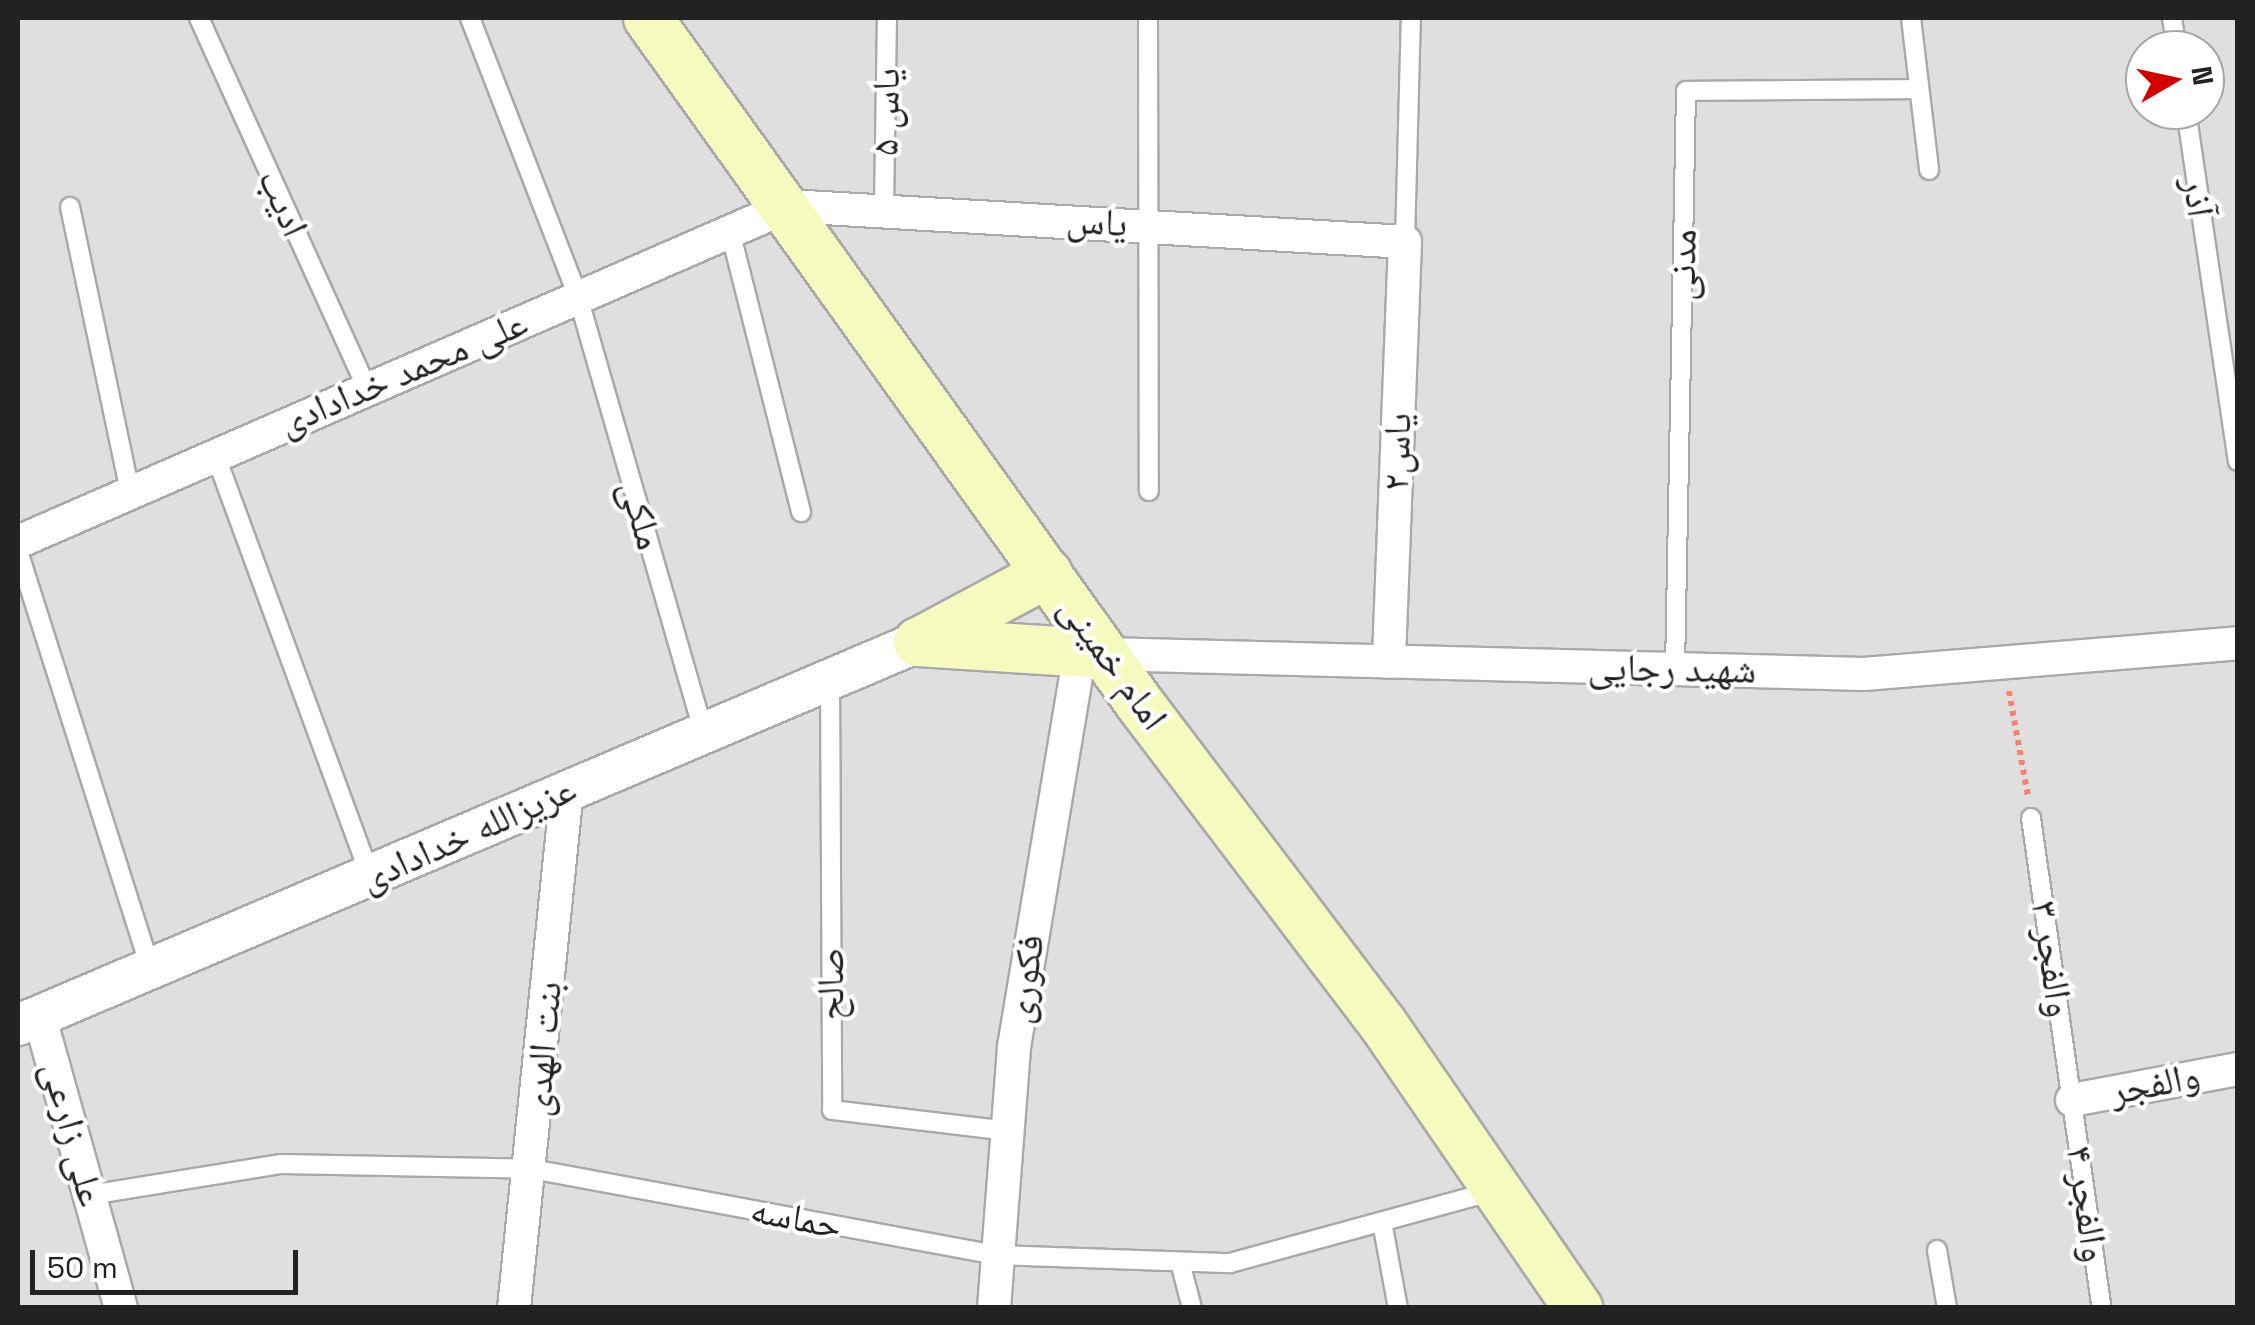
<!DOCTYPE html>
<meta charset="utf-8">
<style>
body{margin:0}
#map{position:relative;width:2255px;height:1325px;overflow:hidden;background:#f2efe9;font-family:"Space Grotesk","Noto Naskh Arabic",sans-serif}
div>[style]{position:absolute}
[style*='--x']{left:calc(var(--x)*1px);top:calc(var(--y)*1px);width:calc(var(--w)*1px);rotate:calc(var(--a)*1deg)}
.residential>*{inset:0;background:#e0dfdf}
.path>*{height:6px;margin-top:-3px;transform-origin:0;background:repeating-linear-gradient(90deg,#fa8072 0 5px,transparent 0 10px)}
.roads{filter:drop-shadow(2px 0 #a9a9a9) drop-shadow(-2px 0 #a9a9a9) drop-shadow(0 2px #a9a9a9) drop-shadow(0 -2px #a9a9a9)}
.service>*{height:18px;margin:-9px;padding:0 9px;transform-origin:9px;border-radius:9px;background:#fff}
.minor>*{height:32px;margin:-16px;padding:0 16px;transform-origin:16px;border-radius:16px;background:#fff}
.tertiary>*{height:40px;margin:-20px;padding:0 20px;transform-origin:20px;border-radius:20px;background:#fff}
.secondary>*{height:48px;margin:-24px;padding:0 24px;transform-origin:24px;border-radius:24px;background:#f7fabf}
span{translate:-50% -50%;white-space:nowrap;text-align:center;line-height:1.15;-webkit-text-stroke:8px #fff;paint-order:stroke}
.street-label{font-size:38px;color:#222}
.frame{position:absolute;inset:0;border:20px solid #222;pointer-events:none}
.north{position:absolute;left:2125px;top:30px;width:100px;height:100px;box-sizing:border-box;background:#fff;border:2px solid #a7a7a7;border-radius:50%;rotate:81deg;font-size:28px;font-weight:700;line-height:40px;text-align:center;color:#222}
.north::after{content:'';display:block;margin:auto;width:35px;height:45px;background:#d40000;clip-path:polygon(50% 0,100% 100%,50% 72%,0 100%)}
.scale{position:absolute;left:30px;top:1250px;width:268px;height:45px;box-sizing:border-box;border:5px solid #222;border-top:0;padding-left:12px;font-size:30px;line-height:35px;white-space:nowrap;color:#222;-webkit-text-stroke:8px #fff;paint-order:stroke}
</style>
<div id="map">
<div class="residential">
<i style="clip-path:polygon(evenodd,18px 18px,2237px 18px,2237px 1307px,18px 1307px,18px 18px,2145px 50px,2205px 50px,2205px 110px,2145px 110px,2145px 50px)"></i>
</div>
<div class="path">
<i style="--x:2009;--y:691;--w:108;--a:79.8"></i>
</div>
<div class="roads">
<div class="service">
<i style="--x:199;--y:18;--w:406;--a:65.6"></i>
<i style="--x:470;--y:18;--w:299;--a:68.8"></i>
<i style="--x:578;--y:297;--w:454;--a:73.9"></i>
<i style="--x:1148;--y:18;--w:473;--a:89.9"></i>
<i style="--x:1911;--y:18;--w:153;--a:83.2"></i>
<i style="--x:2172;--y:18;--w:32;--a:81"></i>
<i style="--x:2186;--y:110;--w:355;--a:81.6"></i>
<i style="--x:884;--y:206;--w:188;--a:-89.1"></i>
<i style="--x:70;--y:207;--w:290;--a:78.1"></i>
<i style="--x:730;--y:231;--w:290;--a:75.8"></i>
<i style="--x:1405;--y:242;--w:224;--a:-88.5"></i>
<i style="--x:215;--y:454;--w:450;--a:69.8"></i>
<i style="--x:18;--y:551;--w:440;--a:72.4"></i>
<i style="--x:1675;--y:669;--w:578;--a:-88.91"></i>
<i style="--x:1686;--y:91;--w:230;--a:-0.5"></i>
<i style="--x:830;--y:680;--w:430;--a:89.7"></i>
<i style="--x:832;--y:1110;--w:177;--a:6.8"></i>
<i style="--x:2031;--y:818;--w:495;--a:81.8"></i>
<i style="--x:90;--y:1195;--w:194;--a:-9.2"></i>
<i style="--x:282;--y:1164;--w:250;--a:1.1"></i>
<i style="--x:532;--y:1169;--w:474;--a:10.5"></i>
<i style="--x:998;--y:1255;--w:232;--a:2"></i>
<i style="--x:1230;--y:1263;--w:273;--a:-15.3"></i>
<i style="--x:1382;--y:1222;--w:87;--a:79.5"></i>
<i style="--x:1937;--y:1250;--w:59;--a:80.2"></i>
<i style="--x:1180;--y:1262;--w:48;--a:75.4"></i>
</div>
<div class="minor">
<i style="--x:18;--y:542;--w:841;--a:-23.55"></i>
<i style="--x:789;--y:206;--w:617;--a:3.34"></i>
<i style="--x:1405;--y:242;--w:420;--a:92.2"></i>
<i style="--x:1105;--y:654;--w:759;--a:1.51"></i>
<i style="--x:1864;--y:674;--w:375;--a:-4.7"></i>
<i style="--x:40;--y:1018;--w:301;--a:74.4"></i>
<i style="--x:2072;--y:1100;--w:169;--a:-10.6"></i>
<i style="--x:514;--y:1308;--w:521;--a:-84.16"></i>
<i style="--x:994;--y:1308;--w:262;--a:-85.6"></i>
<i style="--x:1014;--y:1047;--w:399;--a:-80.5"></i>
</div>
<div class="tertiary">
<i style="--x:18;--y:1025;--w:978;--a:-23.05"></i>
</div>
<div class="secondary">
<i style="--x:648;--y:18;--w:844;--a:54.35"></i>
<i style="--x:1140;--y:704;--w:402;--a:52.8"></i>
<i style="--x:1383;--y:1024;--w:345;--a:55.5"></i>
<i style="--x:918;--y:642;--w:187;--a:3.7"></i>
<i style="--x:919;--y:642;--w:146;--a:-28.1"></i>
</div>
</div>
<div class="street-label">
<span style="left:886px;top:112px;rotate:-89deg">یاس ۵</span>
<span style="left:2198px;top:197px;rotate:82deg">آذر</span>
<span style="left:283px;top:203px;rotate:66deg">ادیب</span>
<span style="left:1097px;top:222px;rotate:4deg">یاس</span>
<span style="left:1683px;top:265px;rotate:-89deg">مدنی</span>
<span style="left:403px;top:373px;rotate:-23deg">علی محمد خدادادی</span>
<span style="left:1397px;top:452px;rotate:-88deg">یاس۲</span>
<span style="left:641px;top:515px;rotate:74deg">ملکی</span>
<span style="left:1113px;top:663px;rotate:54deg">امام خمینی</span>
<span style="left:1672px;top:669px;rotate:1deg">شهید رجایی</span>
<span style="left:468px;top:834px;rotate:-24deg">عزیزالله خدادادی</span>
<span style="left:2052px;top:959px;rotate:82deg">والفجر ۳</span>
<span style="left:1025px;top:979px;rotate:-81deg">فکوری</span>
<span style="left:831px;top:984px;rotate:-90deg">صالح</span>
<span style="left:543px;top:1049px;rotate:-85deg">بنت الهدی</span>
<span style="left:2155px;top:1084px;rotate:-11deg">والفجر</span>
<span style="left:73px;top:1134px;rotate:75deg">علی زارعی</span>
<span style="left:2087px;top:1204px;rotate:82deg">والفجر ۴</span>
<span style="left:796px;top:1218px;rotate:11deg">حماسه</span>
</div>
<div class="frame"></div>
<div class="north">N</div>
<div class="scale">50 m</div>
</div>
